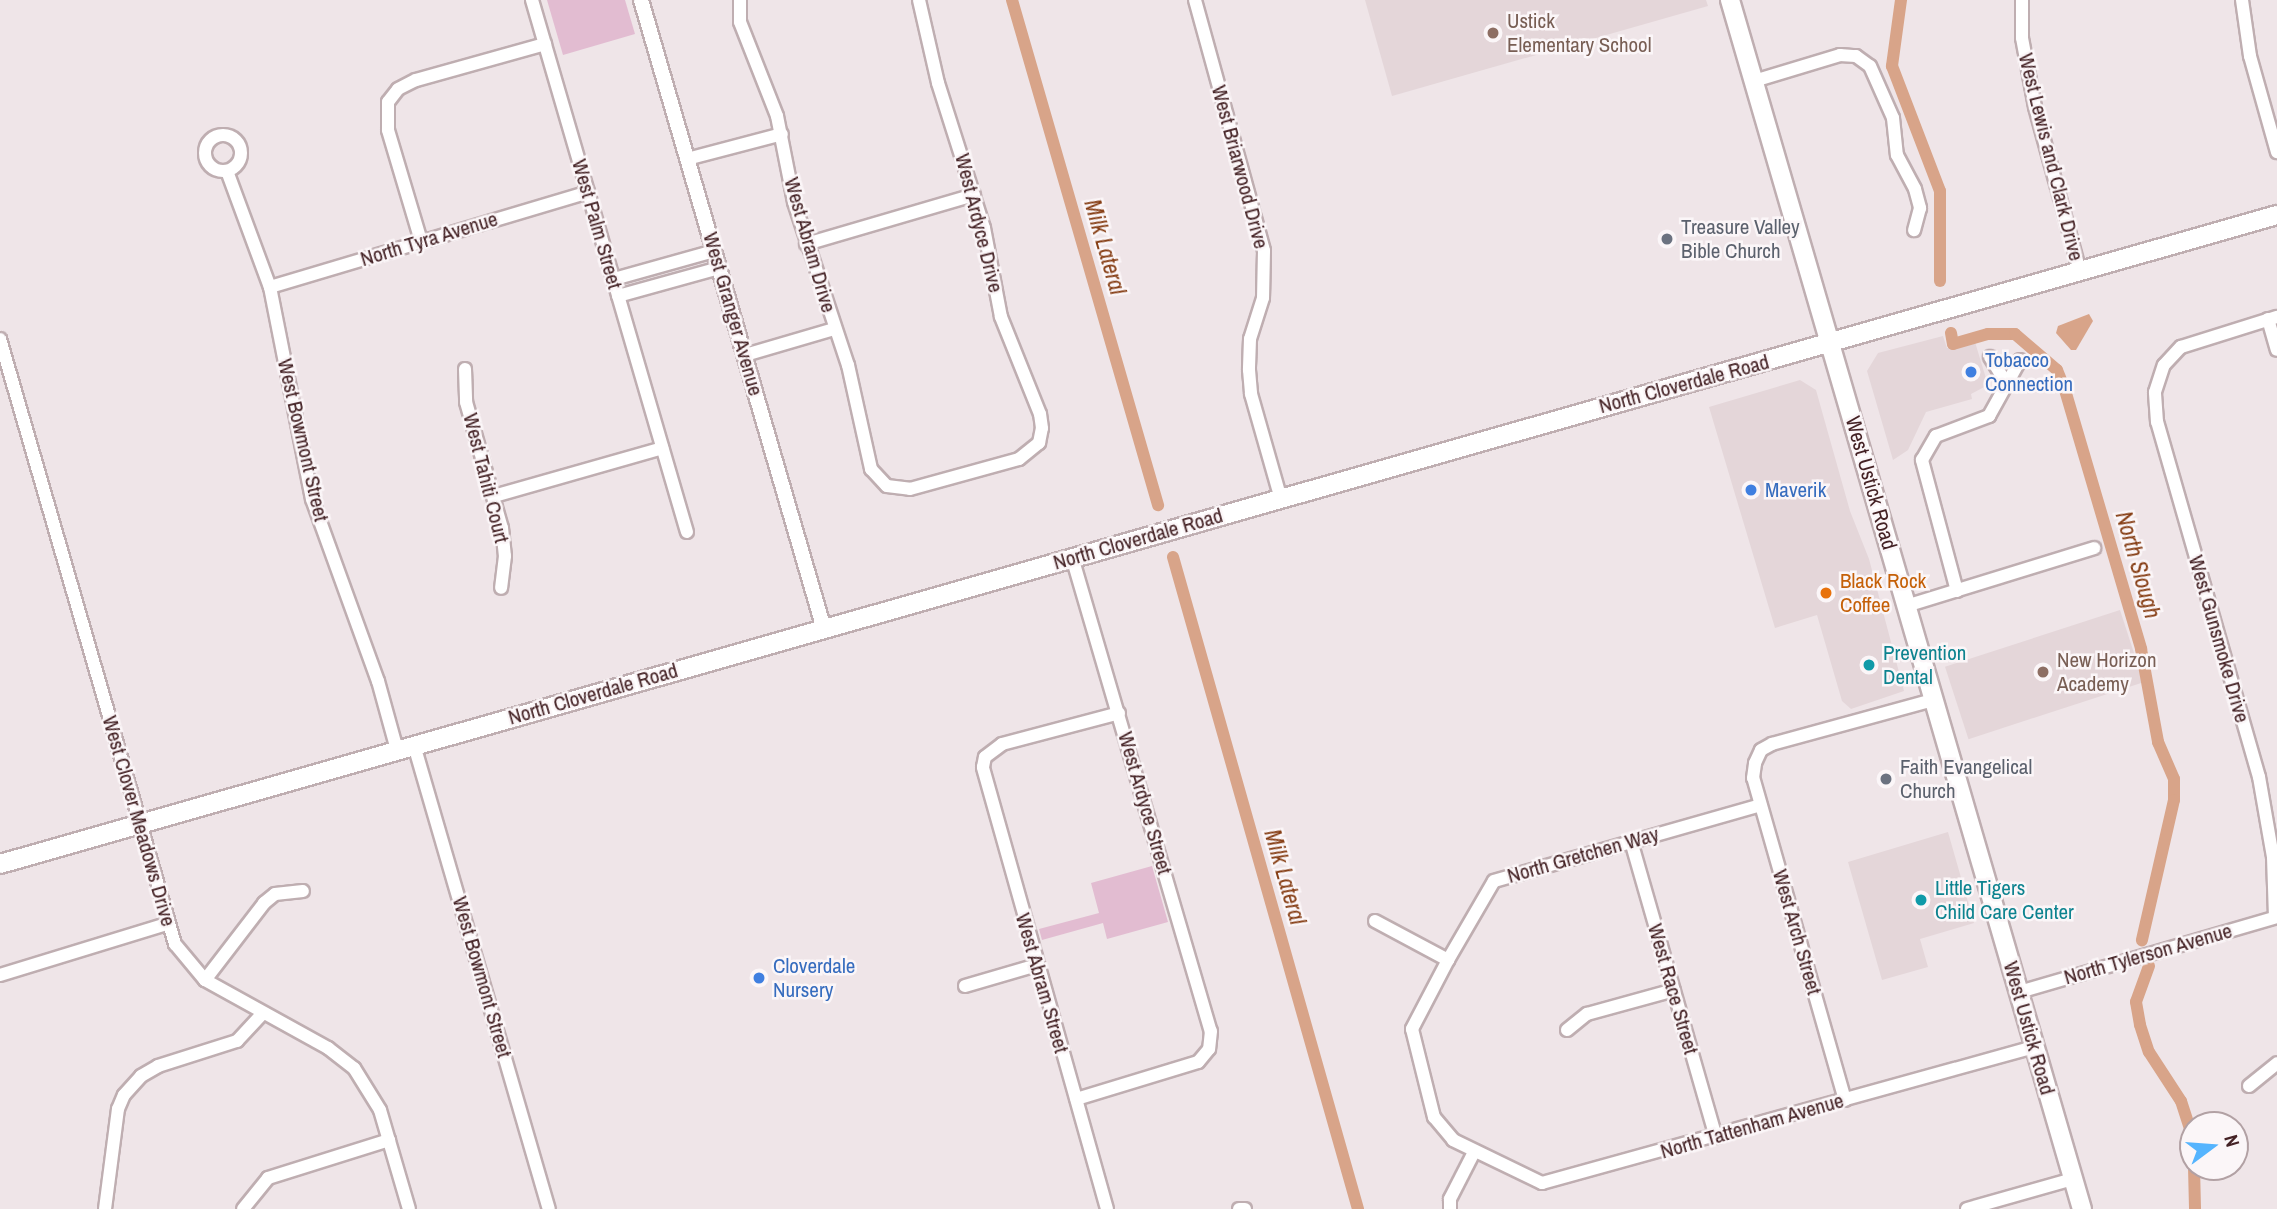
<!DOCTYPE html>
<style>
body{margin:0}
#map{position:relative;width:2277px;height:1209px;overflow:hidden;background:#efe5e8;font-family:"Archivo Narrow",sans-serif}
div>[style]{position:absolute}
[style*='--x']{left:calc(var(--x)*1px);top:calc(var(--y)*1px);width:calc(var(--w)*1px);rotate:calc(var(--a)*1deg)}
.built>*{inset:0;background:#e4d6d9;transform-origin:0 0}
.green>*{inset:0;background:#e2bcd1}
.water>*{inset:0;background:#d8a489}
.canal>*{height:12px;margin:-6px;padding:0 6px;transform-origin:6px;border-radius:6px;background:#d8a489}
.roads{filter:drop-shadow(2px 0 #bfaeb1) drop-shadow(-2px 0 #bfaeb1) drop-shadow(0 2px #bfaeb1) drop-shadow(0 -2px #bfaeb1)}
.minor>*{height:12px;margin:-6px;padding:0 6px;transform-origin:6px;border-radius:6px;background:#fff}
.minor>.ring{margin:-6px;padding:0;box-sizing:content-box;background:none;border:12px solid #fff;border-radius:50%}
.tertiary>*{height:14px;margin:-7px;padding:0 7px;transform-origin:7px;border-radius:7px;background:#fff}
.secondary>*{height:18px;margin:-9px;padding:0 9px;transform-origin:9px;border-radius:9px;background:#fff}
.dots>*{width:19px;height:19px;translate:-50% -50%;box-sizing:border-box;border:4px solid #fbf6f8;border-radius:50%}
span{translate:-50% -50%;white-space:nowrap;text-align:center;line-height:1.15;-webkit-text-stroke:5px #fbf6f8;paint-order:stroke}
.education-label{font-size:21px;color:#785e54}
.left{translate:0 -50%;text-align:left}
.street-label{font-size:21px;color:#442225}
.worship-label{font-size:21px;color:#5b616d}
.shop-label{font-size:21px;color:#366cbe}
.food-label{font-size:21px;color:#c56008}
.culture-label{font-size:21px;color:#0d838f}
.water-label{font-size:23px;color:#863e15;font-style:italic}
.north{position:absolute;left:2179px;top:1111px;width:70px;height:70px;box-sizing:border-box;background:#fbf6f8;border:2px solid #b2a1a4;border-radius:50%;rotate:74deg;font-size:19px;font-weight:700;line-height:28px;text-align:center;color:#442225}
.north::after{content:'';display:block;margin:auto;width:24px;height:32px;background:#55b4fe;clip-path:polygon(50% 0,100% 100%,50% 72%,0 100%)}
</style>
<div id="map">
<div class="built">
<i style="clip-path:polygon(1365px 0,1706px 0,1708px 6px,1392px 96px)"></i>
<i style="clip-path:polygon(1943px 336px,1947px 348px,1975px 342px,1988px 385px,1971px 394px,1972px 399px,1926px 412px,1908px 450px,1893px 460px,1867px 371px,1878px 353px)"></i>
<i style="clip-path:polygon(1800px 380px,1816px 390px,1850px 511px,1869px 559px,1904px 691px,1851px 709px,1842px 701px,1817px 615px,1775px 628px,1709px 407px)"></i>
<i style="left:2120px;top:610px;width:76px;height:184px;rotate:72deg"></i>
<i style="clip-path:polygon(1948px 832px,1974px 923px,1920px 939px,1928px 967px,1882px 980px,1848px 862px)"></i>
</div>
<div class="green">
<i style="clip-path:polygon(547px 0,625px 0,635px 34px,563px 55px)"></i>
<i style="clip-path:polygon(1152px 866px,1168px 922px,1107px 939px,1103px 923px,1042px 940px,1039px 929px,1099px 913px,1091px 883px)"></i>
</div>
<div class="water">
<i style="clip-path:polygon(2089px 314px,2093px 321px,2076px 350px,2071px 350px,2056px 333px,2058px 326px)"></i>
</div>
<div class="canal">
<i style="--x:1012;--y:0;--w:526;--a:73.87"></i>
<i style="--x:1901;--y:0;--w:67;--a:97.8"></i>
<i style="--x:1892;--y:66;--w:134;--a:69"></i>
<i style="--x:1940;--y:191;--w:90;--a:90"></i>
<i style="--x:1951;--y:333;--w:11;--a:80"></i>
<i style="--x:1953;--y:344;--w:36;--a:-16"></i>
<i style="--x:1988;--y:334;--w:27;--a:0"></i>
<i style="--x:2015;--y:334;--w:55;--a:40.6"></i>
<i style="--x:2057;--y:370;--w:22;--a:68"></i>
<i style="--x:2065;--y:390;--w:270;--a:73.6"></i>
<i style="--x:2141;--y:649;--w:95;--a:79.6"></i>
<i style="--x:2158;--y:742;--w:40;--a:66.6"></i>
<i style="--x:2174;--y:779;--w:21;--a:90"></i>
<i style="--x:2174;--y:800;--w:144;--a:102.9"></i>
<i style="--x:1173;--y:557;--w:678;--a:74.16"></i>
<i style="--x:2149;--y:966;--w:38;--a:110"></i>
<i style="--x:2136;--y:1002;--w:23;--a:80"></i>
<i style="--x:2140;--y:1025;--w:28;--a:72"></i>
<i style="--x:2149;--y:1052;--w:59;--a:56.9"></i>
<i style="--x:2181;--y:1101;--w:40;--a:72"></i>
<i style="--x:2194;--y:1167;--w:42;--a:88.6"></i>
</div>
<div class="roads">
<div class="minor">
<i style="--x:532;--y:0;--w:554;--a:73.76"></i>
<i style="--x:740;--y:0;--w:22;--a:90"></i>
<i style="--x:740;--y:22;--w:101;--a:68.5"></i>
<i style="--x:777;--y:116;--w:88;--a:78.8"></i>
<i style="--x:794;--y:202;--w:172;--a:71.7"></i>
<i style="--x:848;--y:365;--w:107;--a:77.5"></i>
<i style="--x:871;--y:469;--w:23;--a:47"></i>
<i style="--x:887;--y:486;--w:23;--a:7"></i>
<i style="--x:910;--y:489;--w:113;--a:-15.4"></i>
<i style="--x:1019;--y:459;--w:26;--a:-39"></i>
<i style="--x:1039;--y:443;--w:15;--a:-79"></i>
<i style="--x:1042;--y:428;--w:14;--a:-98"></i>
<i style="--x:1040;--y:414;--w:105;--a:-111.9"></i>
<i style="--x:1001;--y:317;--w:91;--a:-100.8"></i>
<i style="--x:984;--y:228;--w:152;--a:-107.6"></i>
<i style="--x:938;--y:83;--w:85;--a:-102.9"></i>
<i style="--x:1195;--y:0;--w:260;--a:74.6"></i>
<i style="--x:1264;--y:251;--w:47;--a:91.2"></i>
<i style="--x:1263;--y:298;--w:43;--a:107.6"></i>
<i style="--x:1250;--y:339;--w:31;--a:92"></i>
<i style="--x:1249;--y:370;--w:24;--a:85"></i>
<i style="--x:1251;--y:394;--w:109;--a:74.1"></i>
<i style="--x:2022;--y:0;--w:38;--a:90"></i>
<i style="--x:2022;--y:38;--w:70;--a:79.3"></i>
<i style="--x:2035;--y:107;--w:170;--a:74.7"></i>
<i style="--x:2242;--y:0;--w:57;--a:81.9"></i>
<i style="--x:2250;--y:56;--w:100;--a:74.3"></i>
<i style="--x:1754;--y:81;--w:90;--a:-16.8"></i>
<i style="--x:1840;--y:55;--w:16;--a:4"></i>
<i style="--x:1856;--y:56;--w:17;--a:36"></i>
<i style="--x:1870;--y:66;--w:57;--a:66.1"></i>
<i style="--x:1893;--y:118;--w:37;--a:84"></i>
<i style="--x:1897;--y:155;--w:38;--a:62"></i>
<i style="--x:1915;--y:189;--w:20;--a:75"></i>
<i style="--x:1920;--y:208;--w:23;--a:105"></i>
<i class="ring" style="left:205px;top:135px;width:24px;height:24px"></i>
<i style="--x:687;--y:159;--w:98;--a:-14.7"></i>
<i style="--x:227;--y:171;--w:124;--a:69.7"></i>
<i style="--x:270;--y:287;--w:216;--a:78.8"></i>
<i style="--x:312;--y:499;--w:194;--a:70.1"></i>
<i style="--x:378;--y:681;--w:72;--a:74.6"></i>
<i style="--x:421;--y:241;--w:116;--a:-106.6"></i>
<i style="--x:388;--y:130;--w:28;--a:-90"></i>
<i style="--x:388;--y:102;--w:16;--a:-52"></i>
<i style="--x:398;--y:89;--w:20;--a:-27"></i>
<i style="--x:416;--y:80;--w:134;--a:-15.6"></i>
<i style="--x:806;--y:244;--w:175;--a:-16.3"></i>
<i style="--x:614;--y:279;--w:104;--a:-15.6"></i>
<i style="--x:270;--y:287;--w:332;--a:-16.6"></i>
<i style="--x:618;--y:296;--w:105;--a:-15.5"></i>
<i style="--x:2268;--y:319;--w:32;--a:74"></i>
<i style="--x:0;--y:339;--w:630;--a:73.87"></i>
<i style="--x:175;--y:944;--w:47;--a:50.2"></i>
<i style="--x:205;--y:980;--w:141;--a:28.9"></i>
<i style="--x:328;--y:1048;--w:33;--a:38"></i>
<i style="--x:354;--y:1068;--w:49;--a:58.2"></i>
<i style="--x:380;--y:1110;--w:103;--a:73.7"></i>
<i style="--x:745;--y:355;--w:93;--a:-16.3"></i>
<i style="--x:1990;--y:357;--w:32;--a:58"></i>
<i style="--x:465;--y:369;--w:33;--a:88"></i>
<i style="--x:466;--y:402;--w:131;--a:74.1"></i>
<i style="--x:502;--y:528;--w:28;--a:84"></i>
<i style="--x:505;--y:556;--w:32;--a:97"></i>
<i style="--x:494;--y:496;--w:175;--a:-15.9"></i>
<i style="--x:1072;--y:557;--w:494;--a:73.7"></i>
<i style="--x:1211;--y:1031;--w:18;--a:96"></i>
<i style="--x:1209;--y:1049;--w:17;--a:130"></i>
<i style="--x:1198;--y:1062;--w:127;--a:163.1"></i>
<i style="--x:1957;--y:591;--w:136;--a:-105"></i>
<i style="--x:1922;--y:460;--w:28;--a:-60"></i>
<i style="--x:1936;--y:436;--w:57;--a:-20.7"></i>
<i style="--x:1989;--y:416;--w:64;--a:-61"></i>
<i style="--x:1906;--y:606;--w:197;--a:-17.1"></i>
<i style="--x:414;--y:745;--w:483;--a:73.8"></i>
<i style="--x:1631;--y:841;--w:308;--a:74"></i>
<i style="--x:2275;--y:917;--w:60;--a:-91.9"></i>
<i style="--x:2273;--y:857;--w:81;--a:-99.9"></i>
<i style="--x:2259;--y:777;--w:369;--a:-106"></i>
<i style="--x:2157;--y:422;--w:30;--a:-94"></i>
<i style="--x:2155;--y:392;--w:28;--a:-72"></i>
<i style="--x:2164;--y:365;--w:25;--a:-47"></i>
<i style="--x:2181;--y:347;--w:101;--a:-17.4"></i>
<i style="--x:1375;--y:921;--w:83;--a:28.1"></i>
<i style="--x:1448;--y:960;--w:91;--a:-59.8"></i>
<i style="--x:1494;--y:881;--w:277;--a:-15.9"></i>
<i style="--x:1448;--y:960;--w:78;--a:117.6"></i>
<i style="--x:1412;--y:1029;--w:91;--a:76"></i>
<i style="--x:1434;--y:1117;--w:30;--a:50"></i>
<i style="--x:1453;--y:1140;--w:99;--a:25.8"></i>
<i style="--x:1542;--y:1183;--w:510;--a:-15.45"></i>
<i style="--x:0;--y:975;--w:175;--a:-17"></i>
<i style="--x:205;--y:980;--w:97;--a:-52.5"></i>
<i style="--x:264;--y:903;--w:14;--a:-39"></i>
<i style="--x:275;--y:894;--w:28;--a:-6"></i>
<i style="--x:965;--y:986;--w:75;--a:-16.3"></i>
<i style="--x:2019;--y:992;--w:269;--a:-16.2"></i>
<i style="--x:1567;--y:1030;--w:26;--a:-39"></i>
<i style="--x:1587;--y:1014;--w:90;--a:-15.4"></i>
<i style="--x:2249;--y:1086;--w:36;--a:-39"></i>
<i style="--x:1845;--y:1100;--w:335;--a:-105.9"></i>
<i style="--x:1753;--y:778;--w:15;--a:-82"></i>
<i style="--x:1755;--y:763;--w:14;--a:-65"></i>
<i style="--x:1761;--y:750;--w:13;--a:-29"></i>
<i style="--x:1772;--y:744;--w:167;--a:-15.3"></i>
<i style="--x:105;--y:1209;--w:101;--a:-82.6"></i>
<i style="--x:118;--y:1109;--w:15;--a:-67"></i>
<i style="--x:124;--y:1095;--w:25;--a:-48"></i>
<i style="--x:141;--y:1076;--w:20;--a:-30"></i>
<i style="--x:158;--y:1066;--w:83;--a:-17.6"></i>
<i style="--x:237;--y:1041;--w:38;--a:-47"></i>
<i style="--x:243;--y:1209;--w:40;--a:-51"></i>
<i style="--x:268;--y:1178;--w:127;--a:-17.4"></i>
<i style="--x:1107;--y:1209;--w:459;--a:-105.7"></i>
<i style="--x:983;--y:767;--w:10;--a:-79"></i>
<i style="--x:985;--y:757;--w:21;--a:-37"></i>
<i style="--x:1002;--y:744;--w:121;--a:-14.8"></i>
<i style="--x:1239;--y:1209;--w:6;--a:0"></i>
<i style="--x:1450;--y:1209;--w:10;--a:-90"></i>
<i style="--x:1450;--y:1199;--w:53;--a:-62.9"></i>
<i style="--x:1967;--y:1209;--w:110;--a:-15.8"></i>
</div>
<div class="tertiary">
<i style="--x:641;--y:0;--w:655;--a:73.78"></i>
</div>
<div class="secondary">
<i style="--x:1730;--y:0;--w:1259;--a:73.77"></i>
<i style="--x:0;--y:864;--w:2368;--a:-15.91"></i>
</div>
</div>
<div class="dots">
<i style="left:1493px;top:33px;background:#8d6e63"></i>
<i style="left:1667px;top:239px;background:#6b7280"></i>
<i style="left:1971px;top:372px;background:#3f7fe0"></i>
<i style="left:1751px;top:490px;background:#3f7fe0"></i>
<i style="left:1826px;top:593px;background:#e8710a"></i>
<i style="left:1869px;top:665px;background:#0f9aa8"></i>
<i style="left:2043px;top:672px;background:#8d6e63"></i>
<i style="left:1886px;top:779px;background:#6b7280"></i>
<i style="left:1921px;top:900px;background:#0f9aa8"></i>
<i style="left:759px;top:978px;background:#3f7fe0"></i>
</div>
<div class="education-label">
<span class="left" style="left:1507px;top:33px">Ustick<br>Elementary School</span>
<span class="left" style="left:2057px;top:672px">New Horizon<br>Academy</span>
</div>
<div class="street-label">
<span style="left:2051px;top:157px;rotate:76deg">West Lewis and Clark Drive</span>
<span style="left:1240px;top:167px;rotate:75deg">West Briarwood Drive</span>
<span style="left:979px;top:223px;rotate:76deg">West Ardyce Drive</span>
<span style="left:597px;top:224px;rotate:74deg">West Palm Street</span>
<span style="left:429px;top:239px;rotate:-17deg">North Tyra Avenue</span>
<span style="left:810px;top:245px;rotate:74deg">West Abram Drive</span>
<span style="left:733px;top:314px;rotate:74deg">West Granger Avenue</span>
<span style="left:1684px;top:384px;rotate:-15deg">North Cloverdale Road</span>
<span style="left:303px;top:440px;rotate:77deg">West Bowmont Street</span>
<span style="left:486px;top:478px;rotate:76deg">West Tahiti Court</span>
<span style="left:1871px;top:483px;rotate:74deg">West Ustick Road</span>
<span style="left:1138px;top:539px;rotate:-16deg">North Cloverdale Road</span>
<span style="left:2219px;top:639px;rotate:74deg">West Gunsmoke Drive</span>
<span style="left:593px;top:694px;rotate:-16deg">North Cloverdale Road</span>
<span style="left:1145px;top:803px;rotate:74deg">West Ardyce Street</span>
<span style="left:139px;top:821px;rotate:74deg">West Clover Meadows Drive</span>
<span style="left:1583px;top:855px;rotate:-16deg">North Gretchen Way</span>
<span style="left:1797px;top:932px;rotate:74deg">West Arch Street</span>
<span style="left:2148px;top:954px;rotate:-16deg">North Tylerson Avenue</span>
<span style="left:482px;top:977px;rotate:74deg">West Bowmont Street</span>
<span style="left:1042px;top:983px;rotate:74deg">West Abram Street</span>
<span style="left:1673px;top:989px;rotate:74deg">West Race Street</span>
<span style="left:2029px;top:1028px;rotate:74deg">West Ustick Road</span>
<span style="left:1752px;top:1126px;rotate:-16deg">North Tattenham Avenue</span>
</div>
<div class="worship-label">
<span class="left" style="left:1681px;top:239px">Treasure Valley<br>Bible Church</span>
<span class="left" style="left:1900px;top:779px">Faith Evangelical<br>Church</span>
</div>
<div class="shop-label">
<span class="left" style="left:1985px;top:372px">Tobacco<br>Connection</span>
<span class="left" style="left:1765px;top:490px">Maverik</span>
<span class="left" style="left:773px;top:978px">Cloverdale<br>Nursery</span>
</div>
<div class="food-label">
<span class="left" style="left:1840px;top:593px">Black Rock<br>Coffee</span>
</div>
<div class="culture-label">
<span class="left" style="left:1883px;top:665px">Prevention<br>Dental</span>
<span class="left" style="left:1935px;top:900px">Little Tigers<br>Child Care Center</span>
</div>
<div class="water-label">
<span style="left:1105px;top:247px;rotate:74deg">Milk Lateral</span>
<span style="left:2138px;top:565px;rotate:74deg">North Slough</span>
<span style="left:1285px;top:877px;rotate:74deg">Milk Lateral</span>
</div>
<div class="north">N</div>
</div>
